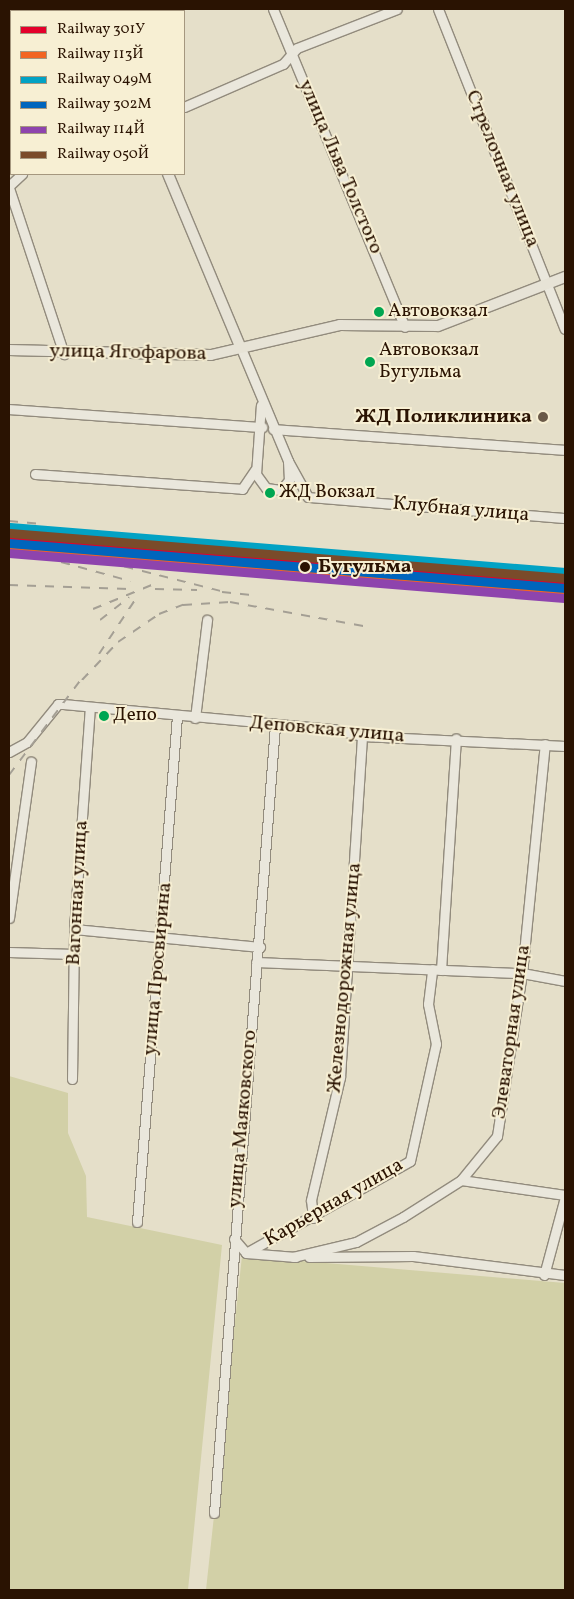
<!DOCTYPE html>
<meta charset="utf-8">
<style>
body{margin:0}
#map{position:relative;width:574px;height:1599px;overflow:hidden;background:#e5dfc9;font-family:Vollkorn,serif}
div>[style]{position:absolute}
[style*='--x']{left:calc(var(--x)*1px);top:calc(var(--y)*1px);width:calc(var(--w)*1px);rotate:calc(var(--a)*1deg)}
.green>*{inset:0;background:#d2d0a7}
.roads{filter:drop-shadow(1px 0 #928b7d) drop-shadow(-1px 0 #928b7d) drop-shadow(0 1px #928b7d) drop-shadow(0 -1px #928b7d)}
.minor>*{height:9px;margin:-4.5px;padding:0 4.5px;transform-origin:4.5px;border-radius:4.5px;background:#eae7dc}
.major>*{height:10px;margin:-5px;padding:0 5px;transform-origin:5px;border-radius:5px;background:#e7e3d6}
.rail>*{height:2px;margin-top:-1px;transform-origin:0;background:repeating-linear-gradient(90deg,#a49f94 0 9px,transparent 0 18px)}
.rail-1>*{height:9px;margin:-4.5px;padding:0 4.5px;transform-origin:4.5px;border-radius:4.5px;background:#e4002b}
.rail-2>*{height:9px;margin:-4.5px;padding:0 4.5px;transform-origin:4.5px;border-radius:4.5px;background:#f26522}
.rail-3>*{height:9px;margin:-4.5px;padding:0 4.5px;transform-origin:4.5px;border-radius:4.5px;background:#02a2c4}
.rail-4>*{height:9px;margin:-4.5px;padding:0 4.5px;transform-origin:4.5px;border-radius:4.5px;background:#0065bd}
.rail-5>*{height:9px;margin:-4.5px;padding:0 4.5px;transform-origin:4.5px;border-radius:4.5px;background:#8e44ad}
.rail-6>*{height:9px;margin:-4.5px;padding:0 4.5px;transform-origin:4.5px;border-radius:4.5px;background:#7a4b2a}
.dots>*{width:14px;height:14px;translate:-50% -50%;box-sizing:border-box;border:2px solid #f7efd3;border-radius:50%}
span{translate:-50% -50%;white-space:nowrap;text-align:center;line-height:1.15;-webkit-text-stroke:4px #f7efd3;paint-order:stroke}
.bus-label{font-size:19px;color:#2a1302}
.left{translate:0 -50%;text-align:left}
.street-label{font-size:20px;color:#2a1302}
.poi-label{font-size:20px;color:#2a1302;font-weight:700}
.right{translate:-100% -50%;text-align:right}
.stop-label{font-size:20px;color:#2a1302;font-weight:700}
.frame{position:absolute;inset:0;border:10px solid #2a1302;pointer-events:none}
.legend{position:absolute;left:10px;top:10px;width:175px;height:165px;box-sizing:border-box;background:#f7efd3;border:1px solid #a5977f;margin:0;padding:6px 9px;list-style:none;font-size:15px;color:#2a1302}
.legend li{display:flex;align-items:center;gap:10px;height:25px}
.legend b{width:25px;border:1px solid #a5977f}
</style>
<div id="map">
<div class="green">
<i style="clip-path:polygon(9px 1076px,68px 1093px,68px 1133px,86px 1176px,87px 1217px,222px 1245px,188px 1590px,9px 1590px)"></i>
<i style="clip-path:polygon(242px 1256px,565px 1283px,565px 1590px,206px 1590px)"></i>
</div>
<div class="roads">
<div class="minor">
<i style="--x:273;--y:9;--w:344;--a:67.5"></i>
<i style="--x:438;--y:9;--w:344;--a:68.4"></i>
<i style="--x:184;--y:107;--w:108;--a:-23.5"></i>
<i style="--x:283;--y:64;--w:21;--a:-49"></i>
<i style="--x:297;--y:48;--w:107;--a:-21.3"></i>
<i style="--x:9;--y:186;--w:18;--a:-43"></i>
<i style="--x:9;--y:188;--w:175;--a:71.7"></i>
<i style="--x:240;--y:346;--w:125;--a:67.3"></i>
<i style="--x:288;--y:461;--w:19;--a:87"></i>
<i style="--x:289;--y:480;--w:13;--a:129"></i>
<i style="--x:281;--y:490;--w:15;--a:-172"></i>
<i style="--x:266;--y:488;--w:17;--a:-126"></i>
<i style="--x:256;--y:474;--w:69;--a:-85.9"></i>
<i style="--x:9;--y:409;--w:254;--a:4.1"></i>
<i style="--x:273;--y:429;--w:293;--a:4.1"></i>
<i style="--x:288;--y:461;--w:41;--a:60.9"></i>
<i style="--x:308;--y:497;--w:258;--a:4.7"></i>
<i style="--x:35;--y:474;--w:208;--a:4.1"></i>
<i style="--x:242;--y:489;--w:23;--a:-56"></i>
<i style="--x:195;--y:718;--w:99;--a:-83"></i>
<i style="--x:9;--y:752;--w:21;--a:-29"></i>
<i style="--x:27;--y:742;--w:49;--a:-50.8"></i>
<i style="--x:58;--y:704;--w:5;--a:0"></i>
<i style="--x:63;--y:704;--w:272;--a:5.3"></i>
<i style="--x:334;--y:729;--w:29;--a:14"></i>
<i style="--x:362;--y:736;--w:203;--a:2.8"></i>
<i style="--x:9;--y:918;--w:158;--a:-82"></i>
<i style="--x:74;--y:929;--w:187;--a:5.5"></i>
<i style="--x:9;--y:952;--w:65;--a:1.8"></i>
<i style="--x:256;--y:962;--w:266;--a:2.4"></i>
<i style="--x:522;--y:973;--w:44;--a:10.5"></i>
<i style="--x:441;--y:970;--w:232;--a:-86.3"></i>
<i style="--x:72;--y:1079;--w:150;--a:-89.2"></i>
<i style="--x:74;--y:929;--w:222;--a:-85.9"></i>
<i style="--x:461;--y:1180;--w:105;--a:8.2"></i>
<i style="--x:313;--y:1218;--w:18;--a:-96"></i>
<i style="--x:311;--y:1200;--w:126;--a:-76.7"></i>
<i style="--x:340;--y:1077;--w:342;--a:-86.3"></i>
<i style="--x:137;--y:1222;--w:508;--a:-85.48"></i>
<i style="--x:234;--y:1239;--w:18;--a:49"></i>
<i style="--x:246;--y:1253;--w:50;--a:4.6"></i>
<i style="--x:246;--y:1253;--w:188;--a:-29.3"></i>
<i style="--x:410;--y:1161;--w:120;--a:-77.5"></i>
<i style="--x:436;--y:1044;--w:41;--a:-101.3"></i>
<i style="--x:428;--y:1004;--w:35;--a:-83"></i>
<i style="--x:293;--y:1257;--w:65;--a:-13.4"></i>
<i style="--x:356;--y:1242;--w:53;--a:-28"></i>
<i style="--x:403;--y:1217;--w:69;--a:-32.5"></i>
<i style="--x:461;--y:1180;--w:57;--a:-50.7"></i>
<i style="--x:497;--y:1136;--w:165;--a:-81.3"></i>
<i style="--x:522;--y:973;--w:230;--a:-84.3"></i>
<i style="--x:309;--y:1257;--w:104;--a:-0.6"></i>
<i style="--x:413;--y:1256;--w:153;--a:7.1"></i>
<i style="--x:544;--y:1275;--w:81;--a:-74.9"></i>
<i style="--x:214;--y:1513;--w:789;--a:-85.57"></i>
</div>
<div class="major">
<i style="--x:101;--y:9;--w:2;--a:63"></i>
<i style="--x:168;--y:174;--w:186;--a:67.3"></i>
<i style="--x:9;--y:350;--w:202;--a:1.4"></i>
<i style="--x:211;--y:355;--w:132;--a:-13.1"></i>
<i style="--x:340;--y:325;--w:98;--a:0.6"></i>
<i style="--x:438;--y:326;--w:136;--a:-21.1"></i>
</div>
</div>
<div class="rail">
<i style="--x:9;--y:100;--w:4;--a:-56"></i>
<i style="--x:9;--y:521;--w:36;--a:5"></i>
<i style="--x:9;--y:531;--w:133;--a:4.7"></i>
<i style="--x:9;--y:553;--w:98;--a:5.2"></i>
<i style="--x:107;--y:562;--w:126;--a:14.3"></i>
<i style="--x:61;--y:562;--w:72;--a:15.4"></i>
<i style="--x:338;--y:564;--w:115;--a:-1"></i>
<i style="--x:453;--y:562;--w:112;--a:4.1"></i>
<i style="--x:9;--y:585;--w:120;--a:1.9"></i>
<i style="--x:155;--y:589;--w:42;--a:1.4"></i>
<i style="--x:222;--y:592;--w:36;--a:6"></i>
<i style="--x:93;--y:609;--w:66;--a:-22.3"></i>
<i style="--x:100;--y:620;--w:37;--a:-38"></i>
<i style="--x:99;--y:654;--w:65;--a:-56.3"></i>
<i style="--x:82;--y:680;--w:52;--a:-46.5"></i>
<i style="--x:118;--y:642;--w:50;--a:-34.3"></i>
<i style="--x:159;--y:614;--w:26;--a:-21"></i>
<i style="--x:183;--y:605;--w:47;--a:-3.7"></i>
<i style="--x:230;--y:602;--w:141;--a:10.2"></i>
<i style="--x:9;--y:775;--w:126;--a:-53"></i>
</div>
<div class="rail-1">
<i style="--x:9;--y:537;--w:558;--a:4.63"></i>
</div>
<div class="rail-2">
<i style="--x:9;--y:547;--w:557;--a:4.64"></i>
</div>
<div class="rail-3">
<i style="--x:10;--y:527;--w:557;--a:4.64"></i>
</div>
<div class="rail-4">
<i style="--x:9;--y:543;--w:558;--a:4.63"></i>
</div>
<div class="rail-5">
<i style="--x:9;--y:553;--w:557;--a:4.64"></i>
</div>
<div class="rail-6">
<i style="--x:10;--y:533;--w:557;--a:4.64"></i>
</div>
<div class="dots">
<i style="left:379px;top:312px;background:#00a651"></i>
<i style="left:370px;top:362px;background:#00a651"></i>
<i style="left:543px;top:417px;background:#6b5a48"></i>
<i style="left:270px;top:493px;background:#00a651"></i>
<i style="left:305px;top:567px;background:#2a1302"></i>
<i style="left:104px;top:716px;background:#00a651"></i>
</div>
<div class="bus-label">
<span class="left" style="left:388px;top:312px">Автовокзал</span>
<span class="left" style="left:379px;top:362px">Автовокзал<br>Бугульма</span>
<span class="left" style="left:279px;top:493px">ЖД Вокзал</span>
<span class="left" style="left:113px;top:716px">Депо</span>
</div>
<div class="street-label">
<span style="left:340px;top:167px;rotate:67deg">улица Льва Толстого</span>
<span style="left:502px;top:169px;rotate:68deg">Стрелочная улица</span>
<span style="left:128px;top:353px;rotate:1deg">улица Ягофарова</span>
<span style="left:461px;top:510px;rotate:5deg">Клубная улица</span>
<span style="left:327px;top:730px;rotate:5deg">Деповская улица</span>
<span style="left:78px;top:893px;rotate:-87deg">Вагонная улица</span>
<span style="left:158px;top:969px;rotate:-85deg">улица Просвирина</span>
<span style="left:345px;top:978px;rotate:-85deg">Железнодорожная улица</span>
<span style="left:512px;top:1032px;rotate:-82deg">Элеваторная улица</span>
<span style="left:243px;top:1119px;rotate:-85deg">улица Маяковского</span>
<span style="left:334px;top:1203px;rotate:-30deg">Карьерная улица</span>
</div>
<div class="poi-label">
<span class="right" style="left:532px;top:417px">ЖД Поликлиника</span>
</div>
<div class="stop-label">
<span class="left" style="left:318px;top:567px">Бугульма</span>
</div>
<div class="frame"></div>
<ul class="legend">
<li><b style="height:6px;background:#e4002b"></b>Railway 301У</li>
<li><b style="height:6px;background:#f26522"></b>Railway 113Й</li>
<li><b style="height:6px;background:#02a2c4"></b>Railway 049М</li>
<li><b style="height:6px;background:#0065bd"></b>Railway 302М</li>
<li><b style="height:6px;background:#8e44ad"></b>Railway 114Й</li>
<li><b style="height:6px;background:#7a4b2a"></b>Railway 050Й</li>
</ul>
</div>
